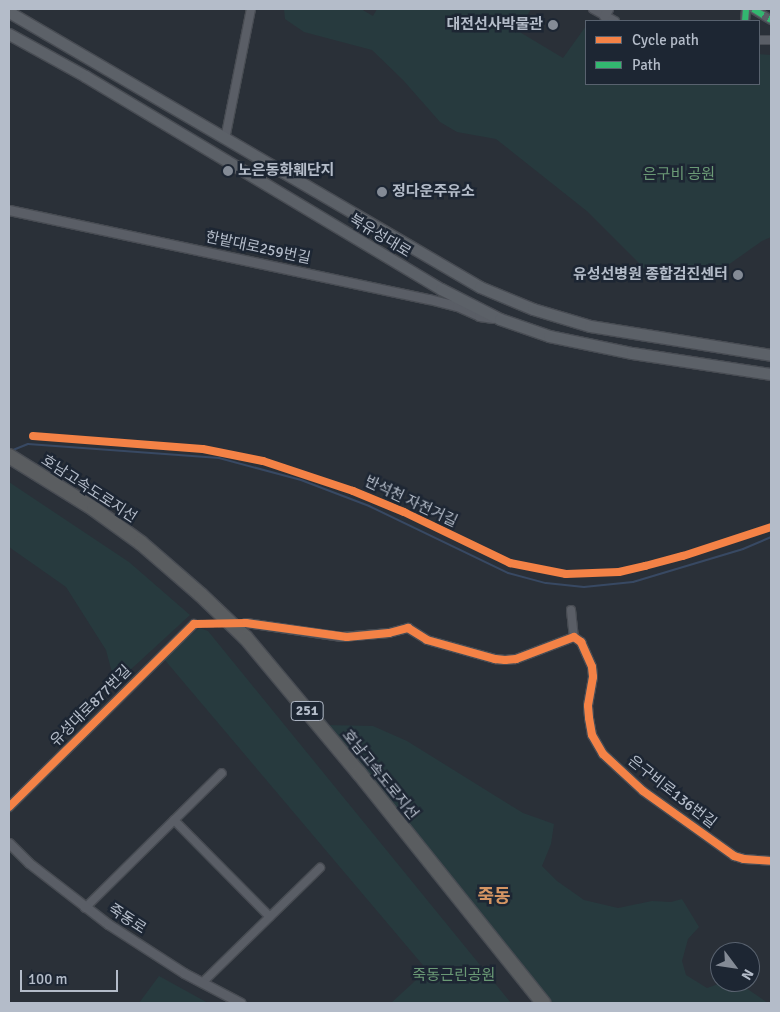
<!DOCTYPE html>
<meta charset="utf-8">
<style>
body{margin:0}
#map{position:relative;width:780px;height:1012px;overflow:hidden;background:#2a3038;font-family:Signika,"Noto Sans KR",sans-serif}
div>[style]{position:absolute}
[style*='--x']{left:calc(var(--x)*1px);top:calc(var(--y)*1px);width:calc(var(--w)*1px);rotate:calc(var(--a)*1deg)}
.green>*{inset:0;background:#273a3e}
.stream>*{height:2px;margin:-1px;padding:0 1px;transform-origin:1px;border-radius:1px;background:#384963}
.minor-tunnel>*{height:8px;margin-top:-4px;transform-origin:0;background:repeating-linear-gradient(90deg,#3f454e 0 8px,transparent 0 12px)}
.roads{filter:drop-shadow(1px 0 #484c53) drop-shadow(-1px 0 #484c53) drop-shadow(0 1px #484c53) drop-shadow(0 -1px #484c53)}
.minor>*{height:8px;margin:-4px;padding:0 4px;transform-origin:4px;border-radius:4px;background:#5a5e66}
.tertiary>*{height:9px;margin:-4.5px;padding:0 4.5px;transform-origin:4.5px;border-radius:4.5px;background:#5a5e66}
.primary>*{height:11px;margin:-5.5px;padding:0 5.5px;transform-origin:5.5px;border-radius:5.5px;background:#5c6168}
.motorway>*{height:14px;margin:-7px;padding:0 7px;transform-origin:7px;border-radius:7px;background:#5a5d60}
.quiet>*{height:6px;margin-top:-3px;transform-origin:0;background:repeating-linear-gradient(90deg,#33b770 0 12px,transparent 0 18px)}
.cycleway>*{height:8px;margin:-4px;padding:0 4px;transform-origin:4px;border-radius:4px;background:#f48246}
.dots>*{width:14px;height:14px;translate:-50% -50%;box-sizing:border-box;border:2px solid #1d2633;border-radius:50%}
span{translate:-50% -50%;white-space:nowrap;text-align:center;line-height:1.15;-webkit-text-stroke:5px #1d2633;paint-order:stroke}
.shield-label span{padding:1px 4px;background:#1d2633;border:1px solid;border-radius:4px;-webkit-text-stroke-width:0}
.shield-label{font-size:14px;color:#b4bcc9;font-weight:700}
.poi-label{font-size:15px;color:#b4bcc9;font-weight:700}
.right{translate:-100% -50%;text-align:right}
.left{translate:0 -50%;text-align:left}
.park-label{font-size:15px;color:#6b9a76}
.street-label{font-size:15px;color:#b4bcc9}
.quarter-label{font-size:18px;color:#d59563;font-weight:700}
.frame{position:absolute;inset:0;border:10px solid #b4bcc9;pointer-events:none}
.legend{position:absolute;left:585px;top:20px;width:175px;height:65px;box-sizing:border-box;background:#1d2633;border:1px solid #59626f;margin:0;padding:6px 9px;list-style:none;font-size:15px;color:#b4bcc9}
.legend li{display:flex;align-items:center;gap:10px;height:25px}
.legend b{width:25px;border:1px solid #59626f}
.north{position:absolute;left:710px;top:942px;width:50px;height:50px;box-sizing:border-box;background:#1d2633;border:1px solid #59626f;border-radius:50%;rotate:121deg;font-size:14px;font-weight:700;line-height:20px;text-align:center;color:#b4bcc9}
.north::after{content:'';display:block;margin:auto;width:18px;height:22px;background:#848b96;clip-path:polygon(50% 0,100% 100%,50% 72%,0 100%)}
.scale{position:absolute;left:20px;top:970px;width:98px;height:22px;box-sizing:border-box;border:2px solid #b4bcc9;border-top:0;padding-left:6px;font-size:15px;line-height:18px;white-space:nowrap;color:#b4bcc9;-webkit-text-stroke:4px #1d2633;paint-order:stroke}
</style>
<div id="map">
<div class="green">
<i style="clip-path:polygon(284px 9px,361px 9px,373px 16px,377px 9px,531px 9px,518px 31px,563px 58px,586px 26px,586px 84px,759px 84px,759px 54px,771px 55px,771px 237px,762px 241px,721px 270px,680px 283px,649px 273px,588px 212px,496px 139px,457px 132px,440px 122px,403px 80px,372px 50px,304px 32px,285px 19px)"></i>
<i style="clip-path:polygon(9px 482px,129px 562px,190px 615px,115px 684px,106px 650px,66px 587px,9px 547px)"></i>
<i style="clip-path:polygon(199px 628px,208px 631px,511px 1003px,391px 1003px,427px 970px,164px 659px)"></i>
<i style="clip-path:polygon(326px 725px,373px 726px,407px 741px,523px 813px,554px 824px,551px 844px,542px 866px,557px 881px,584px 900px,618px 908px,652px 901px,671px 902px,682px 899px,699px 927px,688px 939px,682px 961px,686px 975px,707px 988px,724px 982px,746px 988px,768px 1003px,553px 1003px)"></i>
<i style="clip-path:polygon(159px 976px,208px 1003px,139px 1003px)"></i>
</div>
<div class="stream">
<i style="--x:13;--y:450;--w:16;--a:-22"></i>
<i style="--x:28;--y:444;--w:192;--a:4.2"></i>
<i style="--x:219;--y:458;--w:85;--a:15"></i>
<i style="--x:301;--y:480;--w:73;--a:20.9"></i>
<i style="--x:369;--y:506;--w:154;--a:25.7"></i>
<i style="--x:508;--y:573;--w:39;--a:15"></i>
<i style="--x:546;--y:583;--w:38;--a:6"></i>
<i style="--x:584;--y:587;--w:49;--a:-5.8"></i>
<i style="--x:633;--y:582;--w:115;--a:-16.7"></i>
<i style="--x:743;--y:549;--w:30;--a:-23"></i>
</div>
<div class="minor-tunnel">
<i style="--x:194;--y:624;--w:52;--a:-1.1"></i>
</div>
<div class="roads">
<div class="minor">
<i style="--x:593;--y:9;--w:25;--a:29"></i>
<i style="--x:753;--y:9;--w:21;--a:31"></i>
<i style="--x:745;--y:21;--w:12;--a:-85"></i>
<i style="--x:759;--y:40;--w:12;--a:0"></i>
<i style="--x:225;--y:139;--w:133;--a:-78.7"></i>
<i style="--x:571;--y:610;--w:27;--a:84"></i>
<i style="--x:246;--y:623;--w:97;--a:8.3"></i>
<i style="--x:342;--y:637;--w:47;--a:-4.9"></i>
<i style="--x:389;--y:633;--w:20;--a:-15"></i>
<i style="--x:408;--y:628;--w:22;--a:32"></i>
<i style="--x:427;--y:640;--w:71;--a:15.6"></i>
<i style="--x:495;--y:659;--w:10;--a:6"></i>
<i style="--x:505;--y:660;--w:11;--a:-5"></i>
<i style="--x:516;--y:659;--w:62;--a:-20.8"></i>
<i style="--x:574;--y:637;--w:9;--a:36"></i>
<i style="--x:581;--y:642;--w:27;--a:66"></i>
<i style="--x:592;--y:667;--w:10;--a:84"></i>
<i style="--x:593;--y:677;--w:29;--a:100"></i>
<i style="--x:588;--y:706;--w:12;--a:85"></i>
<i style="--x:589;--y:718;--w:17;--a:80"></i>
<i style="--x:592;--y:735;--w:22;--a:60"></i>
<i style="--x:603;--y:754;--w:54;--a:42.8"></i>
<i style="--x:643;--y:791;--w:112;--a:35.5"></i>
<i style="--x:734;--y:856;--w:10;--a:17"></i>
<i style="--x:744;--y:859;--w:27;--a:4"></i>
<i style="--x:9;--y:807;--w:260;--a:-44.7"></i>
<i style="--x:174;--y:820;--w:136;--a:45.3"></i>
<i style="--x:85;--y:908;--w:192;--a:-44.6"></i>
<i style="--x:202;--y:983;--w:165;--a:-44.3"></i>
</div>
<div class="tertiary">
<i style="--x:604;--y:16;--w:8;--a:-60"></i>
<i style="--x:9;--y:210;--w:429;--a:12"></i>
<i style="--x:429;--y:299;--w:29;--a:14"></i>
<i style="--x:457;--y:306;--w:24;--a:24"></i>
<i style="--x:479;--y:316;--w:14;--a:8"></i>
<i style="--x:9;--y:843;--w:28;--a:45"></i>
<i style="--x:29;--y:863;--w:100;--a:37.7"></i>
<i style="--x:108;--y:924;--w:90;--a:32.8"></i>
<i style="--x:184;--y:973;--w:64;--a:27.8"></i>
</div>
<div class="primary">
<i style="--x:9;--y:12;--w:545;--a:30.28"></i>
<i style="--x:480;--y:287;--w:57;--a:22.5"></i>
<i style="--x:533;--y:309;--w:59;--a:16.6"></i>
<i style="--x:590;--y:326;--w:183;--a:9.1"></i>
<i style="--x:9;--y:34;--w:87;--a:28.9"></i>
<i style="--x:85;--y:76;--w:415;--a:30.9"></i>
<i style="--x:441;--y:289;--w:66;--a:27"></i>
<i style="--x:500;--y:319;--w:52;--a:19.1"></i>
<i style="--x:549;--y:336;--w:85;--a:11.6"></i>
<i style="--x:632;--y:353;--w:141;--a:8.6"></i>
</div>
<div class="motorway">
<i style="--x:9;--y:456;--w:100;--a:31.9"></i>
<i style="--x:94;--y:509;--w:58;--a:35.9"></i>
<i style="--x:141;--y:543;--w:79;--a:40.9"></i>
<i style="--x:201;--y:595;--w:62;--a:43.7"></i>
<i style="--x:246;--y:638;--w:176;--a:50.1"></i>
<i style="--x:359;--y:773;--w:295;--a:51.3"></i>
</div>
</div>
<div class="quiet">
<i style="--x:753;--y:9;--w:21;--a:31"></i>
<i style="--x:745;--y:21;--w:12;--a:-85"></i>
</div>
<div class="cycleway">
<i style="--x:33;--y:436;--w:170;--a:4.4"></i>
<i style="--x:203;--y:449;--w:61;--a:11.3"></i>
<i style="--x:263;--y:461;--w:95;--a:18.4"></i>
<i style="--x:353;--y:491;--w:55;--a:22.4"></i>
<i style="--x:404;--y:512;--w:118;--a:25.7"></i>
<i style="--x:510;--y:563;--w:57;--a:11.1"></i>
<i style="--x:566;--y:574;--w:53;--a:-2.2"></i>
<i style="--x:619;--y:572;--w:27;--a:-13"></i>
<i style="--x:645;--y:566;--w:39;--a:-15"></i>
<i style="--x:683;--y:556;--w:93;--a:-18.2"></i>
<i style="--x:9;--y:807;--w:260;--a:-44.7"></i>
<i style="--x:194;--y:624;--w:52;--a:-1.1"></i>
<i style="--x:246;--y:623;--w:102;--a:7.9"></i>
<i style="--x:347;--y:637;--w:42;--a:-5.4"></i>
<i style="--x:389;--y:633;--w:20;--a:-15"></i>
<i style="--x:408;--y:628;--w:22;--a:32"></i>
<i style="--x:427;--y:640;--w:71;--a:15.6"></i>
<i style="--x:495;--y:659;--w:10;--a:6"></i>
<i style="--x:505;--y:660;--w:11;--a:-5"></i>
<i style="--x:516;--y:659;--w:62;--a:-20.8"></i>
<i style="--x:574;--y:637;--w:9;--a:36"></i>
<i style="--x:581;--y:642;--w:27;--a:66"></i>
<i style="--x:592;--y:667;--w:10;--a:84"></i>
<i style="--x:593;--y:677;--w:29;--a:100"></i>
<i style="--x:588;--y:706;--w:12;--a:85"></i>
<i style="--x:589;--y:718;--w:17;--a:80"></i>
<i style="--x:592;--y:735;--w:22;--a:60"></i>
<i style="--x:603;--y:754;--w:54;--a:42.8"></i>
<i style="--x:643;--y:791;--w:112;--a:35.5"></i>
<i style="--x:734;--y:856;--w:10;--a:17"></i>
<i style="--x:744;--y:859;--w:27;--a:4"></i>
</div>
<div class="dots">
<i style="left:553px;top:25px;background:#848b96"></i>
<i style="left:228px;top:171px;background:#848b96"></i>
<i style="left:382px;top:192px;background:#848b96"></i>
<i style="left:738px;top:275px;background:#848b96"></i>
</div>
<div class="shield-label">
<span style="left:307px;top:711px">251</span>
</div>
<div class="poi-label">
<span class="right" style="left:543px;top:25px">대전선사박물관</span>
<span class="left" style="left:238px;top:171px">노은동화훼단지</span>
<span class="left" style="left:392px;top:192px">정다운주유소</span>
<span class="right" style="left:728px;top:275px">유성선병원 종합검진센터</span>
</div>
<div class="park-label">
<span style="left:679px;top:175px">은구비 공원</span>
<span style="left:454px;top:976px">죽동근린공원</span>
</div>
<div class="street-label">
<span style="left:380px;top:236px;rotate:31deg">북유성대로</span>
<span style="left:258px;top:248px;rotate:12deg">한밭대로259번길</span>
<span style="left:89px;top:489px;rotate:33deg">호남고속도로지선</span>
<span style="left:411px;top:502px;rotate:25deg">반석천 자전거길</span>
<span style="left:91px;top:706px;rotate:-45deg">유성대로877번길</span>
<span style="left:380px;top:775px;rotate:51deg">호남고속도로지선</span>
<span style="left:672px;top:792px;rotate:38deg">은구비로136번길</span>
<span style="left:127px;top:919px;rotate:33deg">죽동로</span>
</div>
<div class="quarter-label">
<span style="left:494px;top:896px">죽동</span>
</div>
<div class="frame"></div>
<ul class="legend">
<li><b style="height:6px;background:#f48246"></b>Cycle path</li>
<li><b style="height:6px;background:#33b770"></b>Path</li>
</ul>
<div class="north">N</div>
<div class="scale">100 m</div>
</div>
